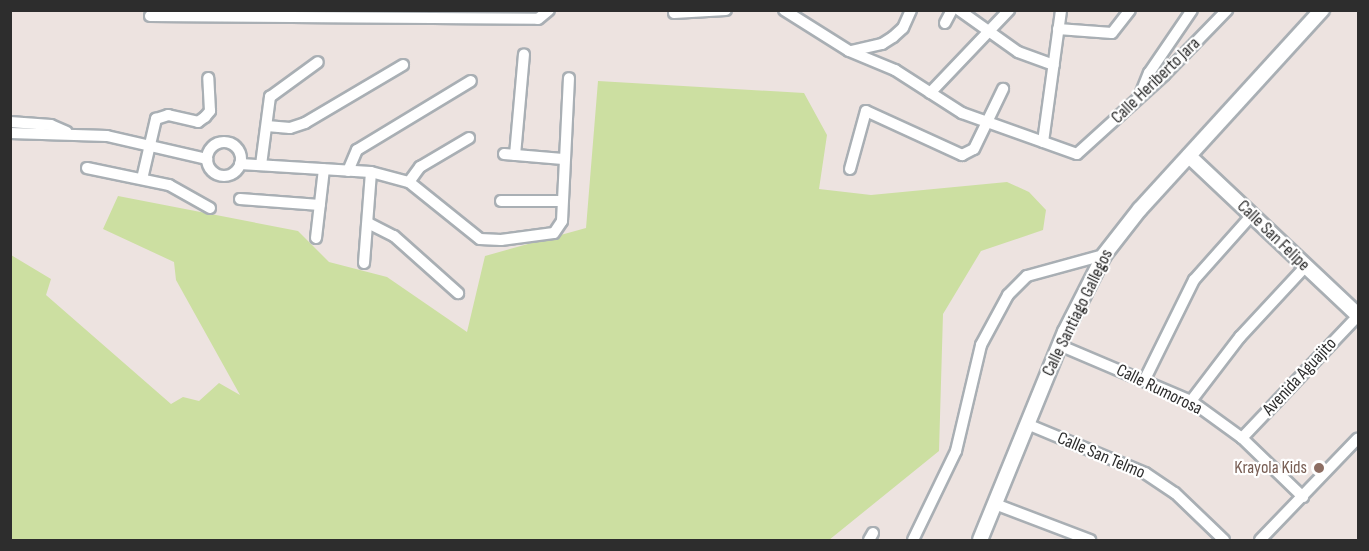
<!DOCTYPE html>
<style>
body{margin:0}
#map{position:relative;width:1369px;height:551px;overflow:hidden;background:#ede3e0;font-family:"Sofia Sans Condensed",sans-serif}
div>[style]{position:absolute}
[style*='--x']{left:calc(var(--x)*1px);top:calc(var(--y)*1px);width:calc(var(--w)*1px);rotate:calc(var(--a)*1deg)}
.green>*{inset:0;background:#ccdfa1}
.roads{filter:drop-shadow(2px 0 #a9afb4) drop-shadow(-2px 0 #a9afb4) drop-shadow(0 2px #a9afb4) drop-shadow(0 -2px #a9afb4)}
.minor>*{height:10px;margin:-5px;padding:0 5px;transform-origin:5px;border-radius:5px;background:#fff}
.minor>.ring{margin:-5px;padding:0;box-sizing:content-box;background:none;border:10px solid #fff;border-radius:50%}
.tertiary>*{height:14px;margin:-7px;padding:0 7px;transform-origin:7px;border-radius:7px;background:#fff}
.dots>*{width:16px;height:16px;translate:-50% -50%;box-sizing:border-box;border:3px solid #fff;border-radius:50%}
span{translate:-50% -50%;white-space:nowrap;text-align:center;line-height:1.15;-webkit-text-stroke:4.5px #fff;paint-order:stroke}
.street-label{font-size:18px;color:#2d2d2d}
.education-label{font-size:18px;color:#785e54}
.right{translate:-100% -50%;text-align:right}
.frame{position:absolute;inset:0;border:12px solid #2d2d2d;pointer-events:none}
</style>
<div id="map">
<div class="green">
<i style="clip-path:polygon(598px 81px,804px 93px,827px 135px,819px 189px,871px 195px,1007px 182px,1029px 192px,1046px 210px,1043px 230px,981px 251px,943px 314px,939px 451px,829px 540px,11px 540px,11px 255px,51px 279px,46px 295px,171px 404px,183px 397px,199px 401px,219px 383px,240px 395px,176px 280px,174px 262px,103px 229px,118px 196px,298px 231px,329px 262px,387px 277px,467px 332px,485px 256px,586px 228px)"></i>
</div>
<div class="roads">
<div class="minor">
<i style="--x:784;--y:10;--w:77;--a:32.2"></i>
<i style="--x:849;--y:51;--w:50;--a:22.4"></i>
<i style="--x:895;--y:70;--w:80;--a:32.7"></i>
<i style="--x:962;--y:113;--w:122;--a:19.6"></i>
<i style="--x:1077;--y:154;--w:118;--a:-42.2"></i>
<i style="--x:1164;--y:75;--w:91;--a:-45.9"></i>
<i style="--x:959;--y:10;--w:72;--a:35.4"></i>
<i style="--x:1018;--y:52;--w:38;--a:20"></i>
<i style="--x:674;--y:13;--w:52;--a:-3.3"></i>
<i style="--x:150;--y:16;--w:388;--a:0.4"></i>
<i style="--x:538;--y:19;--w:14;--a:-39"></i>
<i style="--x:945;--y:23;--w:15;--a:-62"></i>
<i style="--x:1058;--y:29;--w:54;--a:4.2"></i>
<i style="--x:1112;--y:33;--w:29;--a:-52"></i>
<i style="--x:851;--y:51;--w:32;--a:-13"></i>
<i style="--x:882;--y:44;--w:13;--a:-32"></i>
<i style="--x:893;--y:37;--w:13;--a:-42"></i>
<i style="--x:903;--y:28;--w:20;--a:-66"></i>
<i style="--x:930;--y:93;--w:115;--a:-46.4"></i>
<i style="--x:1140;--y:95;--w:24;--a:-68"></i>
<i style="--x:1149;--y:73;--w:76;--a:-55.7"></i>
<i style="--x:10;--y:122;--w:41;--a:4.2"></i>
<i style="--x:51;--y:125;--w:17;--a:24"></i>
<i style="--x:267;--y:126;--w:23;--a:5"></i>
<i style="--x:290;--y:128;--w:16;--a:-18"></i>
<i style="--x:305;--y:123;--w:114;--a:-30.6"></i>
<i style="--x:10;--y:133;--w:97;--a:1.8"></i>
<i style="--x:107;--y:136;--w:103;--a:13"></i>
<i class="ring" style="left:207px;top:142px;width:24px;height:24px"></i>
<i style="--x:1043;--y:142;--w:133;--a:-82.2"></i>
<i style="--x:504;--y:154;--w:59;--a:4.8"></i>
<i style="--x:515;--y:155;--w:101;--a:-84.9"></i>
<i style="--x:240;--y:164;--w:131;--a:3.5"></i>
<i style="--x:371;--y:172;--w:39;--a:15"></i>
<i style="--x:409;--y:182;--w:91;--a:38.8"></i>
<i style="--x:480;--y:239;--w:21;--a:3"></i>
<i style="--x:501;--y:240;--w:53;--a:-7.5"></i>
<i style="--x:554;--y:233;--w:14;--a:-56"></i>
<i style="--x:562;--y:221;--w:143;--a:-87.2"></i>
<i style="--x:261;--y:165;--w:69;--a:-82.5"></i>
<i style="--x:270;--y:97;--w:59;--a:-36.1"></i>
<i style="--x:87;--y:168;--w:84;--a:11.7"></i>
<i style="--x:169;--y:185;--w:47;--a:29.3"></i>
<i style="--x:850;--y:169;--w:60;--a:-74.6"></i>
<i style="--x:866;--y:111;--w:106;--a:24.6"></i>
<i style="--x:962;--y:155;--w:13;--a:-27"></i>
<i style="--x:974;--y:149;--w:67;--a:-64.2"></i>
<i style="--x:348;--y:171;--w:23;--a:-67"></i>
<i style="--x:357;--y:150;--w:133;--a:-31.2"></i>
<i style="--x:142;--y:179;--w:62;--a:-76.9"></i>
<i style="--x:156;--y:119;--w:13;--a:-18"></i>
<i style="--x:168;--y:115;--w:31;--a:13"></i>
<i style="--x:198;--y:122;--w:9;--a:-36"></i>
<i style="--x:205;--y:117;--w:8;--a:-50"></i>
<i style="--x:210;--y:111;--w:33;--a:-93"></i>
<i style="--x:409;--y:182;--w:19;--a:-54"></i>
<i style="--x:420;--y:167;--w:57;--a:-30.6"></i>
<i style="--x:240;--y:199;--w:80;--a:4.3"></i>
<i style="--x:501;--y:201;--w:61;--a:0"></i>
<i style="--x:368;--y:223;--w:29;--a:27"></i>
<i style="--x:394;--y:236;--w:86;--a:41.7"></i>
<i style="--x:316;--y:238;--w:69;--a:-83.4"></i>
<i style="--x:364;--y:263;--w:91;--a:-85.6"></i>
<i style="--x:1059;--y:345;--w:143;--a:23"></i>
<i style="--x:1191;--y:401;--w:63;--a:36"></i>
<i style="--x:1242;--y:438;--w:85;--a:44"></i>
<i style="--x:1144;--y:381;--w:113;--a:-63.7"></i>
<i style="--x:1194;--y:280;--w:86;--a:-48.3"></i>
<i style="--x:1191;--y:401;--w:81;--a:-52.6"></i>
<i style="--x:1240;--y:337;--w:96;--a:-47.1"></i>
<i style="--x:1027;--y:424;--w:128;--a:22.6"></i>
<i style="--x:1145;--y:473;--w:36;--a:34"></i>
<i style="--x:1175;--y:493;--w:68;--a:43.8"></i>
<i style="--x:1242;--y:438;--w:167;--a:-46.5"></i>
<i style="--x:995;--y:504;--w:102;--a:20.8"></i>
<i style="--x:869;--y:540;--w:8;--a:-60"></i>
<i style="--x:913;--y:540;--w:99;--a:-64.2"></i>
<i style="--x:956;--y:451;--w:109;--a:-76.7"></i>
<i style="--x:981;--y:345;--w:57;--a:-61.6"></i>
<i style="--x:1008;--y:295;--w:27;--a:-45"></i>
<i style="--x:1027;--y:276;--w:80;--a:-15.3"></i>
<i style="--x:1260;--y:540;--w:141;--a:-46.1"></i>
</div>
<div class="tertiary">
<i style="--x:1189;--y:156;--w:232;--a:43.3"></i>
<i style="--x:980;--y:540;--w:225;--a:-67.8"></i>
<i style="--x:1065;--y:332;--w:86;--a:-63.1"></i>
<i style="--x:1104;--y:255;--w:58;--a:-52"></i>
<i style="--x:1140;--y:209;--w:270;--a:-47.6"></i>
</div>
</div>
<div class="dots">
<i style="left:1319px;top:468px;background:#8d6e63"></i>
</div>
<div class="street-label">
<span style="left:1156px;top:81px;rotate:-44deg">Calle Heriberto Jara</span>
<span style="left:1273px;top:236px;rotate:44deg">Calle San Felipe</span>
<span style="left:1078px;top:313px;rotate:-64deg">Calle Santiago Gallegos</span>
<span style="left:1300px;top:377px;rotate:-47deg">Avenida Aguajito</span>
<span style="left:1159px;top:390px;rotate:26deg">Calle Rumorosa</span>
<span style="left:1101px;top:456px;rotate:23deg">Calle San Telmo</span>
</div>
<div class="education-label">
<span class="right" style="left:1307px;top:468px">Krayola Kids</span>
</div>
<div class="frame"></div>
</div>
